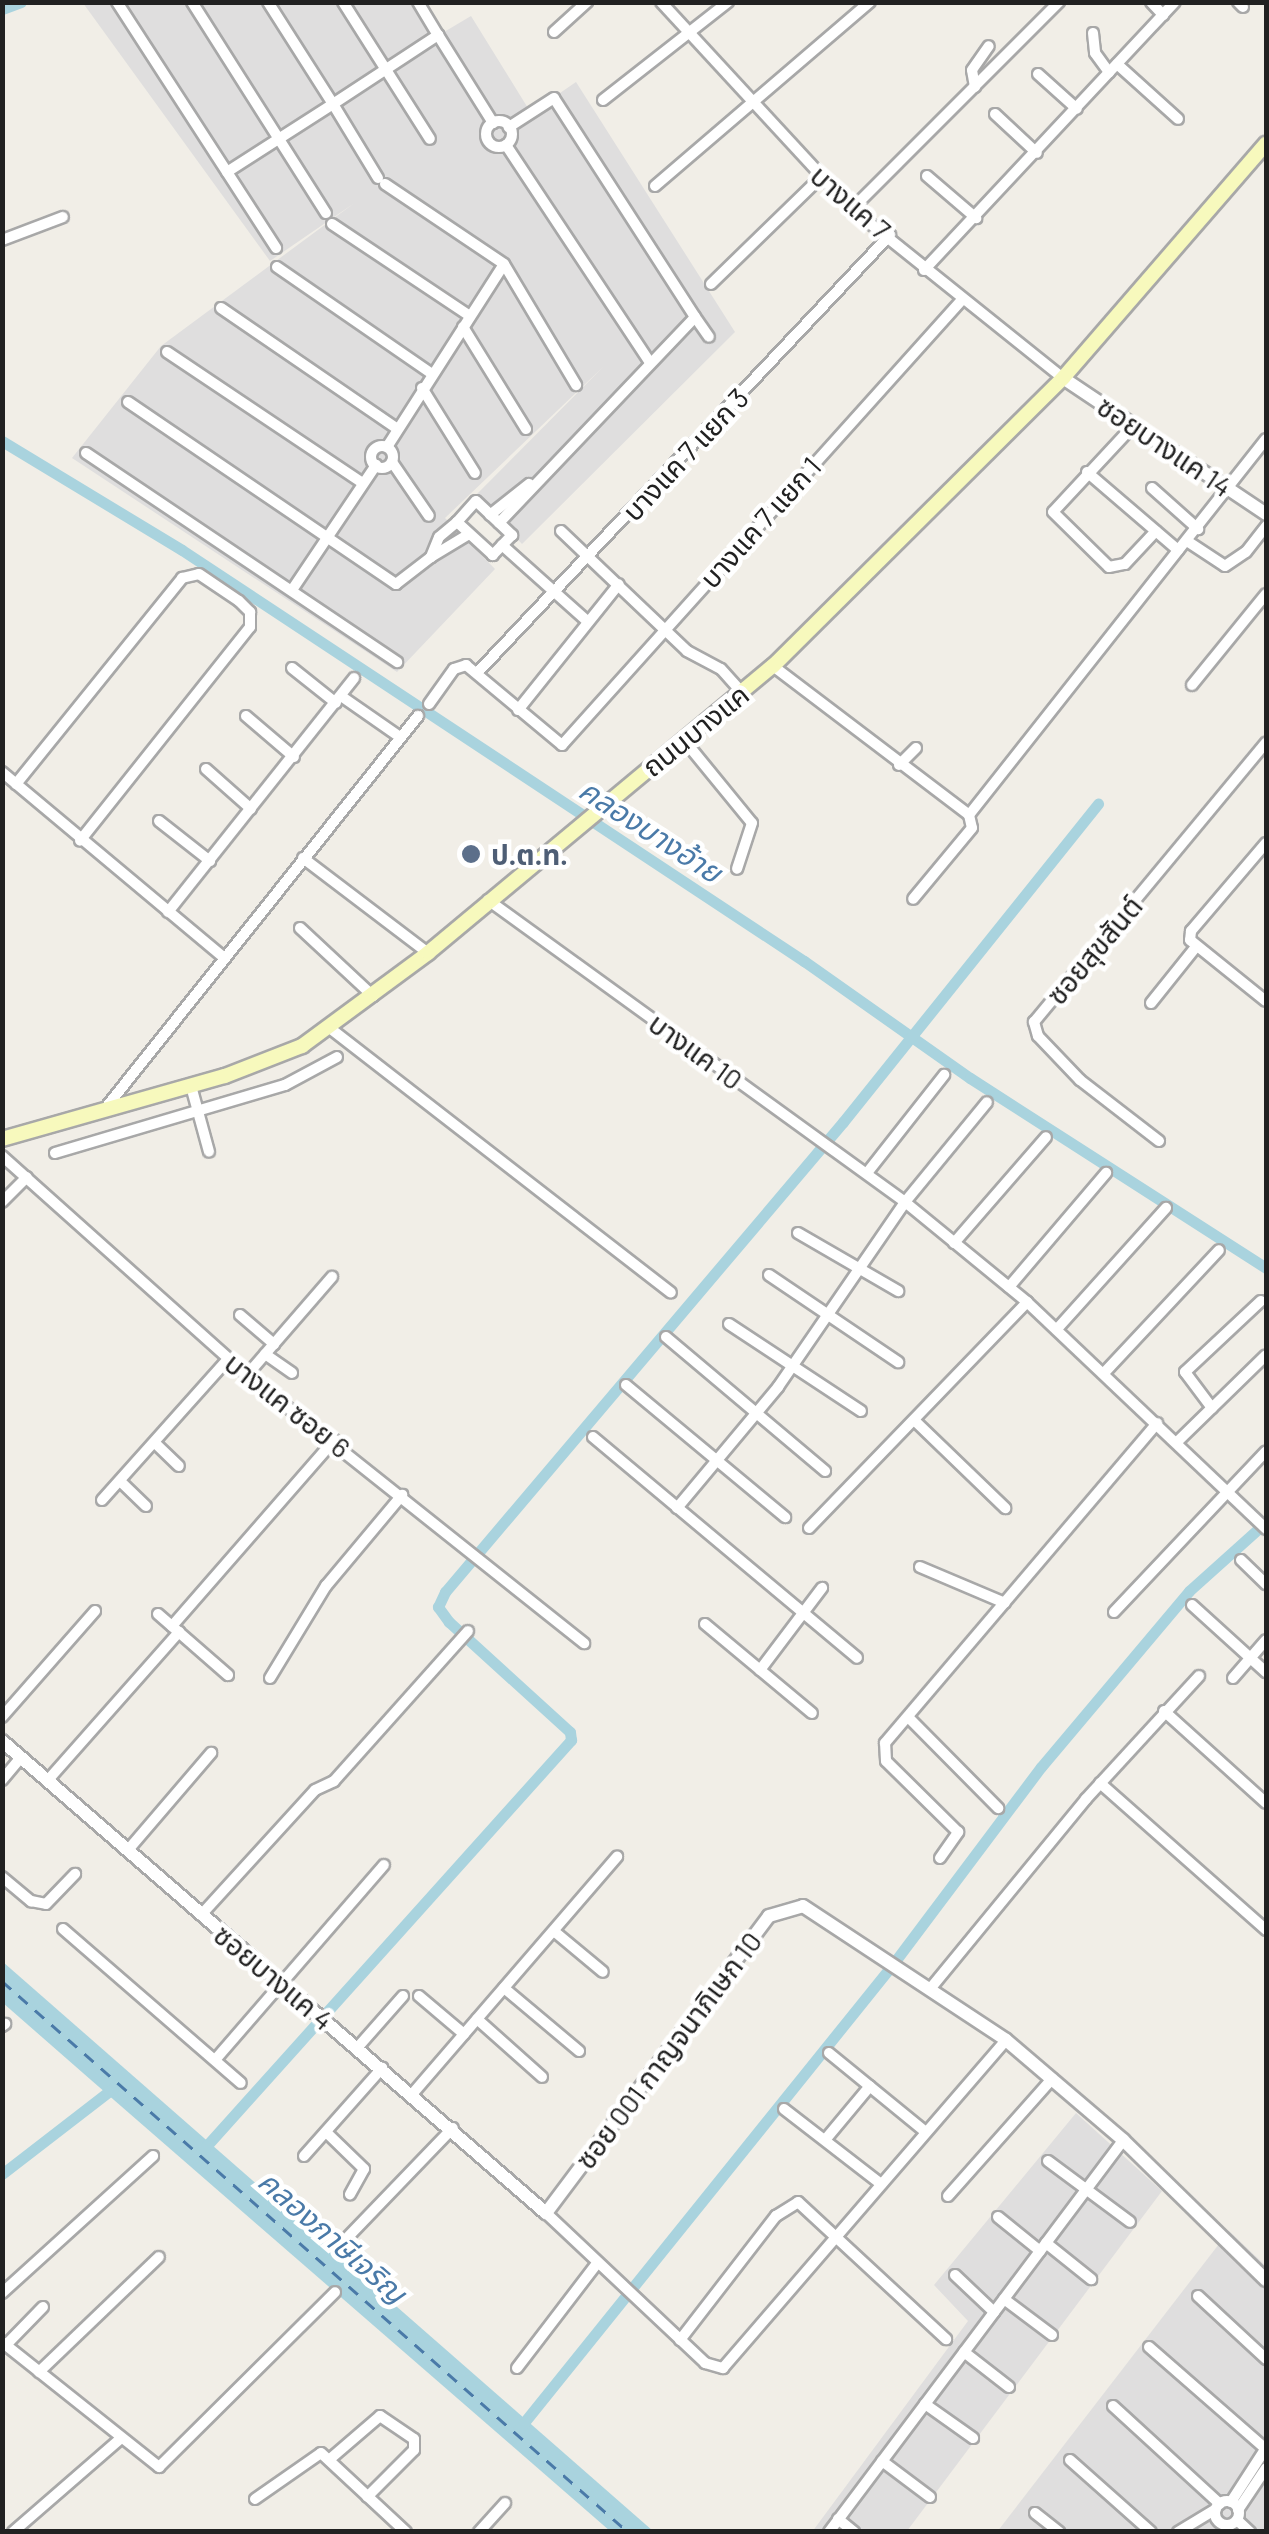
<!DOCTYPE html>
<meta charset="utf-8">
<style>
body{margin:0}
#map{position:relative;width:1269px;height:2534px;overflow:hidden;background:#f1eee7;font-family:Barlow,"Noto Sans Thai",sans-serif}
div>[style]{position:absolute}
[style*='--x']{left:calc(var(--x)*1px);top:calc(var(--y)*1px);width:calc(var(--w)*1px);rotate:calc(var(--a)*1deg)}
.residential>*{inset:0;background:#dfdede}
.water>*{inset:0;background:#a9d3de}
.canal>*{height:11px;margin:-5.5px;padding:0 5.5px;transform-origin:5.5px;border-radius:5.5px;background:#a9d3de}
.ferry>*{height:2.5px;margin-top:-1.25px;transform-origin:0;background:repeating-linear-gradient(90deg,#4a7aa8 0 12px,transparent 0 22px)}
.roads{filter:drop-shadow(2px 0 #a8a8a8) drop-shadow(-2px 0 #a8a8a8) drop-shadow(0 2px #a8a8a8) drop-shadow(0 -2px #a8a8a8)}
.minor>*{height:10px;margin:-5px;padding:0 5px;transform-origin:5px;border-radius:5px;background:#fff}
.minor>.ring{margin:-5px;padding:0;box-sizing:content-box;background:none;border:10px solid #fff;border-radius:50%}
.tertiary>*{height:12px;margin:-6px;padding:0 6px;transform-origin:6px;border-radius:6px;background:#fff}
.secondary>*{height:14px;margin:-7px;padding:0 7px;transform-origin:7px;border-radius:7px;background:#f7f9bd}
.dots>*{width:28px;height:28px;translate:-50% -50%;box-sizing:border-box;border:5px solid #fff;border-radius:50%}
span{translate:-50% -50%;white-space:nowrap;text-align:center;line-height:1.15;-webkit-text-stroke:9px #fff;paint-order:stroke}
.street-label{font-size:28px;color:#212121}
.service-label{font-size:28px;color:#4e5e75;font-weight:700}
.left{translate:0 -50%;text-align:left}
.water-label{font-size:30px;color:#4a7aa8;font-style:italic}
.frame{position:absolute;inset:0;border:5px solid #212121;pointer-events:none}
</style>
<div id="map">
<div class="residential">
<i style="clip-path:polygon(83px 3px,418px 3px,439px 35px,471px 16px,531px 113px,576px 82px,735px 332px,522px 544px,476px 495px,603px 367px,445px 518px,495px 569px,397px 672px,72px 458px,161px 346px,353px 204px,270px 261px)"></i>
<i style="clip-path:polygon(1076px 2113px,1162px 2191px,907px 2531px,812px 2532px,968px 2321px,934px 2285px)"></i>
<i style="clip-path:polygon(1229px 2231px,1266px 2266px,1266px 2531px,997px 2532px)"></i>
</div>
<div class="water">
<i style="clip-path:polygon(3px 1962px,653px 2531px,610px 2531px,91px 2080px,3px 2003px)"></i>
</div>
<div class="canal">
<i style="--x:2;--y:9;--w:20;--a:-20"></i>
<i style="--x:2;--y:441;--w:210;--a:31.2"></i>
<i style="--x:182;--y:550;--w:746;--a:33.46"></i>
<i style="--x:804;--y:961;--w:203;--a:35.2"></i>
<i style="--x:970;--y:1078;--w:352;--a:32.7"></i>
<i style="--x:201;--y:2152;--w:554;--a:-48.07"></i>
<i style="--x:571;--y:1740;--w:8;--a:-97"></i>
<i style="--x:570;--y:1732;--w:164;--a:-137.7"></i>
<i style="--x:449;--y:1622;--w:19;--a:-126"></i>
<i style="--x:438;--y:1607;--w:17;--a:-65"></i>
<i style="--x:445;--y:1592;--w:616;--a:-49.74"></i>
<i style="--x:843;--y:1122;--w:408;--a:-51.3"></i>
<i style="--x:2;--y:2174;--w:145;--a:-37.7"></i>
<i style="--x:518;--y:2430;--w:598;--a:-51.18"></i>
<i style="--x:893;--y:1964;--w:246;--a:-53.1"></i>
<i style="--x:1041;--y:1767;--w:230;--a:-49.9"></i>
<i style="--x:1189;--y:1591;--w:103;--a:-41.9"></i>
</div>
<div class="ferry">
<i style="--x:2;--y:1981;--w:834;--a:41.35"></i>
</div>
<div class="roads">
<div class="minor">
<i style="--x:117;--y:2;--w:293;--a:57.1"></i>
<i style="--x:192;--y:2;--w:250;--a:57.6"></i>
<i style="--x:343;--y:2;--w:162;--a:57.6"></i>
<i style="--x:418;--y:2;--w:39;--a:59"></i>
<i style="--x:661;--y:2;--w:282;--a:47.3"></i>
<i style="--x:852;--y:209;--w:270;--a:38.7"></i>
<i style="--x:1151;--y:2;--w:18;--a:47"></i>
<i style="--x:1238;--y:2;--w:7;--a:45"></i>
<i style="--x:554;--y:32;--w:45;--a:-42.3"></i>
<i style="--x:1093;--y:33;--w:20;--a:84"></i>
<i style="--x:1095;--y:53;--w:24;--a:54"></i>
<i style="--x:1117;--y:64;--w:82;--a:42"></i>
<i style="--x:1038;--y:74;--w:52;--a:41.9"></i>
<i style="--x:975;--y:87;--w:17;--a:-100"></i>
<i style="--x:972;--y:70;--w:29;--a:-55"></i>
<i style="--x:603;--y:100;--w:159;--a:-38.1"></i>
<i style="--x:995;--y:114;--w:57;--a:42.9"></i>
<i class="ring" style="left:486px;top:121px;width:16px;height:16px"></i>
<i style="--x:506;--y:145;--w:259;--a:56.5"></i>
<i style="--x:227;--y:172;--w:126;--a:-32.7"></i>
<i style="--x:333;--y:104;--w:121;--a:-122.5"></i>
<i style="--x:927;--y:176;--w:65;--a:40.6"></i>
<i style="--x:378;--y:178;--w:87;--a:-121.3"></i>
<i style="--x:333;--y:104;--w:126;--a:-33.3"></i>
<i style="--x:438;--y:35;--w:104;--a:58"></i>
<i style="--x:385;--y:184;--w:143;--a:33.9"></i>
<i style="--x:504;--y:264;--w:141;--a:59.2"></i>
<i style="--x:655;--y:186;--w:283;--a:-40.6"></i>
<i style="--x:852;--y:209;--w:293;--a:-45"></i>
<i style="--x:332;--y:224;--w:166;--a:33.7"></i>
<i style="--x:2;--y:240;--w:65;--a:-20.7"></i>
<i style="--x:277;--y:267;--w:188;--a:34.6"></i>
<i style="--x:924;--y:270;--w:367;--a:-46.9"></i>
<i style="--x:711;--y:284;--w:152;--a:-44.2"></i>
<i style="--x:221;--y:308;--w:212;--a:34.4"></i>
<i style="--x:695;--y:317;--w:24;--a:55"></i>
<i style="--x:463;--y:327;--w:120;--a:58.3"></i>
<i style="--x:167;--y:352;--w:236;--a:33.8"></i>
<i style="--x:422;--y:388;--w:100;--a:58.1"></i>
<i style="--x:128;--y:402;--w:324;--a:34.2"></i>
<i style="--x:396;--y:584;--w:44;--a:-37.6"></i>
<i style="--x:1133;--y:426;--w:117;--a:132.9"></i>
<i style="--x:1053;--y:512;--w:78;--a:44.5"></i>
<i style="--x:1109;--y:567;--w:16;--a:-11"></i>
<i style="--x:1125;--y:564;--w:45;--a:-46.8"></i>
<i class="ring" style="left:371px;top:446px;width:12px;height:12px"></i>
<i style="--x:387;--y:447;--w:217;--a:-57.4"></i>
<i style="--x:86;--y:453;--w:375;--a:33.9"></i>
<i style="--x:392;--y:462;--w:65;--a:55.6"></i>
<i style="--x:1087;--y:472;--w:120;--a:40.6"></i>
<i style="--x:1152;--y:488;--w:62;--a:41.7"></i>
<i style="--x:476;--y:501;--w:50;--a:43.4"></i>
<i style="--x:512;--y:535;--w:28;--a:134"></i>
<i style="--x:493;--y:555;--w:49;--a:-137.5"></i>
<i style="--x:457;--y:522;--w:28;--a:-48"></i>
<i style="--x:490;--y:515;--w:50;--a:-38.5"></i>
<i style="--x:457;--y:522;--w:23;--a:140"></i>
<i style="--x:439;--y:537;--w:22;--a:112"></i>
<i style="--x:431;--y:557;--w:44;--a:-31.2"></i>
<i style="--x:499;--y:523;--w:284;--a:-46.4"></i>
<i style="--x:695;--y:317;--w:260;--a:-122.8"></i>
<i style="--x:554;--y:98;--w:54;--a:147.2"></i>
<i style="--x:561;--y:531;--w:174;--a:43.6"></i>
<i style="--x:687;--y:651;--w:38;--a:28"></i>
<i style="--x:721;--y:669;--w:30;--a:48"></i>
<i style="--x:1187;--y:541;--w:45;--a:33.3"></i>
<i style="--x:1225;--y:566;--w:25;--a:-34"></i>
<i style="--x:1246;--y:552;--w:33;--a:-52"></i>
<i style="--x:502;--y:545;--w:113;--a:41.8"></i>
<i style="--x:292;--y:590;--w:151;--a:-56.1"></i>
<i style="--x:773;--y:666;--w:246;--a:37.2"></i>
<i style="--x:969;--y:815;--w:13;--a:77"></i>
<i style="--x:972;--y:828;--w:92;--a:129.7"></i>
<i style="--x:292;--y:668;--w:56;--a:38.5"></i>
<i style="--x:478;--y:672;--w:601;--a:-46.69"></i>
<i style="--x:1192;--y:685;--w:117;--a:-50.9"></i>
<i style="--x:341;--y:696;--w:72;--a:34.8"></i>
<i style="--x:429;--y:704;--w:43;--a:-54.5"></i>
<i style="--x:454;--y:669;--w:13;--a:-18"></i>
<i style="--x:466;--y:665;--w:125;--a:39.8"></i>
<i style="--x:562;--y:745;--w:597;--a:-48.06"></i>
<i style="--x:518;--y:710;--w:161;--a:-51.3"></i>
<i style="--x:246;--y:716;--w:63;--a:40.5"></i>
<i style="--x:684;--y:740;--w:107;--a:50.7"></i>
<i style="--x:752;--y:823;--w:48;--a:108.1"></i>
<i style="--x:899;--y:765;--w:24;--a:-45"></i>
<i style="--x:206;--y:769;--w:60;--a:41.6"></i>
<i style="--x:2;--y:772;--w:285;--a:39.9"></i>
<i style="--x:16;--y:784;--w:265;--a:-51.1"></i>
<i style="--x:182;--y:578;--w:17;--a:-13"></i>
<i style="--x:199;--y:574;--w:48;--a:34"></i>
<i style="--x:239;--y:601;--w:16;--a:45"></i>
<i style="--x:250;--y:612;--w:15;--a:90"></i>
<i style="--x:250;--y:627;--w:273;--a:128.5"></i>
<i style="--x:969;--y:815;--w:479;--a:-51.7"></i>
<i style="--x:159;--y:821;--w:65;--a:38.1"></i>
<i style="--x:1266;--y:843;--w:116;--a:130.4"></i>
<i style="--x:1191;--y:931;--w:9;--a:96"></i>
<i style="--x:1190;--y:940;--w:97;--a:38.8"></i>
<i style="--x:303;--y:858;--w:157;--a:37.2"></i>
<i style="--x:488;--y:900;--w:515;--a:35.91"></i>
<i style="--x:905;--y:1202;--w:158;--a:39.3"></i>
<i style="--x:1027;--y:1302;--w:330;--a:43.5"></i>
<i style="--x:168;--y:912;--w:299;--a:-51.5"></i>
<i style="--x:300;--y:928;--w:100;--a:43"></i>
<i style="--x:1151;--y:1003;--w:70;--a:-51.3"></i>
<i style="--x:331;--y:1029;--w:430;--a:37.8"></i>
<i style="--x:191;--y:1086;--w:68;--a:74.7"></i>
<i style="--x:104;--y:1110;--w:504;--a:-51.45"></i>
<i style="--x:1159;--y:1141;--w:100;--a:-142.3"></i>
<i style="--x:1080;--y:1080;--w:61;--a:-133.7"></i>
<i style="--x:1038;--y:1036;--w:15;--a:-106"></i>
<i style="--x:1034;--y:1022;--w:363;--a:-50.3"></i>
<i style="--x:55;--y:1153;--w:240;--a:-16.5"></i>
<i style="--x:285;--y:1085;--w:59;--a:-28.3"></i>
<i style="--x:2;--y:1156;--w:329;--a:41.8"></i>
<i style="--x:247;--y:1375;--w:431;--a:38.5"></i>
<i style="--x:867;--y:1173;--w:125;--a:-51.8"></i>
<i style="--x:2;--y:1202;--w:35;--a:-45"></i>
<i style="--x:798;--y:1233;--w:116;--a:30.1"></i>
<i style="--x:954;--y:1243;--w:140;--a:-49"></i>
<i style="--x:769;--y:1275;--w:156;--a:34"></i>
<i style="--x:1009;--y:1287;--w:150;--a:-49.6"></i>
<i style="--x:240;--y:1315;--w:45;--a:40.5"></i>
<i style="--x:729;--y:1324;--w:158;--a:33.4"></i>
<i style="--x:1057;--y:1329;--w:163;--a:-48"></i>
<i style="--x:666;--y:1337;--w:208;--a:40.1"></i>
<i style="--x:265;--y:1354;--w:33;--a:35"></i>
<i style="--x:1104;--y:1373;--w:168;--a:-46.9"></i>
<i style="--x:247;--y:1375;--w:130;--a:-49.1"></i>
<i style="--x:626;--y:1385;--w:207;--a:39.7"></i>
<i style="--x:1212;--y:1408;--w:45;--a:-126.9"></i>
<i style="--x:1185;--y:1372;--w:104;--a:-43.1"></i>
<i style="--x:914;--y:1420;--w:127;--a:44"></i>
<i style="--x:593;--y:1437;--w:344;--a:39.9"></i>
<i style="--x:1177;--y:1442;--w:124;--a:-44.3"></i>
<i style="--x:155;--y:1443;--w:33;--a:44"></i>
<i style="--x:120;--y:1481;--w:36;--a:44"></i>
<i style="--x:102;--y:1500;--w:189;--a:-48.2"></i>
<i style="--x:677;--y:1508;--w:158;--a:-50.1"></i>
<i style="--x:778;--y:1387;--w:224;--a:-55.5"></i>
<i style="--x:905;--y:1202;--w:129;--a:-50.6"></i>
<i style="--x:809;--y:1528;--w:314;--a:-46"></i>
<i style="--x:1241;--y:1560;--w:35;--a:44"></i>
<i style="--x:920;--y:1567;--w:92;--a:23"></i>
<i style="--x:1192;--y:1605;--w:100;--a:42.2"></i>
<i style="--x:1114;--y:1612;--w:221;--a:-46.6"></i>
<i style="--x:158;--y:1614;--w:93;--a:41.1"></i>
<i style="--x:705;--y:1624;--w:139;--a:39.8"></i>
<i style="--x:172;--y:1626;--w:247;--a:-48.9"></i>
<i style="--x:760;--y:1670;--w:103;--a:-52.9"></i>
<i style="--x:270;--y:1678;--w:108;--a:-58.7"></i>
<i style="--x:326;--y:1586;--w:119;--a:-50.1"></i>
<i style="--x:1233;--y:1678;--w:50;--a:-49"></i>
<i style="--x:1164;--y:1711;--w:137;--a:42"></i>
<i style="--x:2;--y:1717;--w:141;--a:-48.7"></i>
<i style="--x:909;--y:1718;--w:127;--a:45.3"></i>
<i style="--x:2;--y:1780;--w:30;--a:-50"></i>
<i style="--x:48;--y:1780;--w:198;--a:-48.5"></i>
<i style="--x:1100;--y:1783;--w:222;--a:41.5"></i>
<i style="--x:128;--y:1850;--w:128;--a:-49.4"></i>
<i style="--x:940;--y:1858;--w:32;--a:-55"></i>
<i style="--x:958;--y:1832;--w:101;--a:-135.4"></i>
<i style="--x:886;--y:1761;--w:18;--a:-93"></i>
<i style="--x:885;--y:1743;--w:420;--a:-49.6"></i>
<i style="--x:2;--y:1877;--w:38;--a:40"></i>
<i style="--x:31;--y:1901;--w:15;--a:11"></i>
<i style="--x:46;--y:1904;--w:42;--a:-46"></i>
<i style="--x:201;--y:1915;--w:169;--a:-47.6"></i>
<i style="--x:315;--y:1790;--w:21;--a:-25"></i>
<i style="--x:334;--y:1781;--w:201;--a:-48.2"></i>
<i style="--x:63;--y:1929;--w:235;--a:40.9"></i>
<i style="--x:555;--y:1932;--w:62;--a:39.8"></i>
<i style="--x:504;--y:1988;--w:98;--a:40"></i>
<i style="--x:930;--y:1989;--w:246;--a:-50.6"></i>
<i style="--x:1086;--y:1799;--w:167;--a:-47.4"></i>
<i style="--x:419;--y:1996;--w:59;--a:40.2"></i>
<i style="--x:477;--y:2019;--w:87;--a:41.7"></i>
<i style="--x:2;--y:2026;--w:4;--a:-34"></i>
<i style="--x:358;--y:2047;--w:68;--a:-48.6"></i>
<i style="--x:829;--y:2053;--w:125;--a:39.2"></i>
<i style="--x:215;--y:2060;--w:258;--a:-49.1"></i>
<i style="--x:414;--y:2092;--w:311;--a:-49.2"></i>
<i style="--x:784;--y:2109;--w:123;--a:37.7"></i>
<i style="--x:326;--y:2132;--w:53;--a:44.2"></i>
<i style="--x:364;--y:2169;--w:29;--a:119"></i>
<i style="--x:825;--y:2140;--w:70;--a:-50.2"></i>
<i style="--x:304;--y:2156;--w:118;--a:-48.4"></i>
<i style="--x:1048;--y:2161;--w:102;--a:36.6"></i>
<i style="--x:948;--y:2196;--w:157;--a:-48.4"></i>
<i style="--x:546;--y:2213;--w:219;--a:43.3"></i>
<i style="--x:705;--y:2363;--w:19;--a:16"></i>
<i style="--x:723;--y:2368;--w:433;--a:-49.2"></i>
<i style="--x:998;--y:2217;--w:54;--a:39"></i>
<i style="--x:346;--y:2239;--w:154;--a:-46.1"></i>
<i style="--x:1046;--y:2243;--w:58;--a:38.7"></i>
<i style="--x:955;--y:2275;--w:54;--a:43.5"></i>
<i style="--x:2;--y:2293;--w:204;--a:-42.2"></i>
<i style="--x:1198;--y:2296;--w:93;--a:42.8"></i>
<i style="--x:1004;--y:2299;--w:60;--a:36.9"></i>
<i style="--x:680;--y:2340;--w:157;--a:-52.3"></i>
<i style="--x:776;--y:2216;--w:26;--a:-32"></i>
<i style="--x:798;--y:2202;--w:202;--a:42.8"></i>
<i style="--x:2;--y:2342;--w:201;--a:38.5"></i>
<i style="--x:159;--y:2467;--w:248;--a:-44.8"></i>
<i style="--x:6;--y:2345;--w:53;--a:-45.8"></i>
<i style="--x:1149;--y:2347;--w:155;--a:41.1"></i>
<i style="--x:964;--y:2352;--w:57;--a:37.9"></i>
<i style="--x:517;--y:2368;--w:133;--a:-52.6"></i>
<i style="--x:39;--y:2372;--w:166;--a:-43.8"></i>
<i style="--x:925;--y:2404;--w:59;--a:35.3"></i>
<i style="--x:1113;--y:2406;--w:145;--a:42.5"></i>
<i style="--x:330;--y:2459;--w:66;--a:-40.7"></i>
<i style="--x:380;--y:2416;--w:41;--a:34.1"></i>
<i style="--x:414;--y:2439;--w:11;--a:90"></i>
<i style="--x:414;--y:2450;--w:66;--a:135"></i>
<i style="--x:1070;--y:2460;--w:108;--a:41.6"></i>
<i style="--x:882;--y:2461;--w:60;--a:36.9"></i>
<i style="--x:255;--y:2499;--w:80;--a:-34.9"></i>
<i style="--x:321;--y:2453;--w:116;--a:42.9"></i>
<i class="ring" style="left:1215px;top:2501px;width:14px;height:14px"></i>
<i style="--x:1231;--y:2502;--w:64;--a:-57.1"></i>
<i style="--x:1238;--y:2510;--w:50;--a:-56.3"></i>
<i style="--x:1035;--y:2513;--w:31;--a:38"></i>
<i style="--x:838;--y:2519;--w:21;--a:39"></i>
<i style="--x:1237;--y:2520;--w:18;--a:43"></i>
<i style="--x:13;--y:2532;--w:140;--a:-41"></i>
<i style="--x:479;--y:2532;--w:39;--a:-48"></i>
<i style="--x:829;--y:2532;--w:490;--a:-53.1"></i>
<i style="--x:1178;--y:2532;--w:44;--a:-31.2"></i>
</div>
<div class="tertiary">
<i style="--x:1063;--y:378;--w:244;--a:33.8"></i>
<i style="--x:2;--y:1741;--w:720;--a:40.95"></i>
<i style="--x:546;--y:2213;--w:371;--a:-53.1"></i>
<i style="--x:769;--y:1916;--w:35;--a:-16"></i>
<i style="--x:803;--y:1906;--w:243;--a:33.4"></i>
<i style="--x:1006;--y:2040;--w:154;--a:40.5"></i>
<i style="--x:1123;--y:2140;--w:200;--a:44.4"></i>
</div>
<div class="secondary">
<i style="--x:2;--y:1139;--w:232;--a:-15.8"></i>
<i style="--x:225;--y:1076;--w:83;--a:-21.3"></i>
<i style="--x:302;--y:1046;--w:157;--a:-36.4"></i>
<i style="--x:428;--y:953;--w:449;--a:-39.8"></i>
<i style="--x:773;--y:666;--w:409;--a:-44.8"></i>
<i style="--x:1063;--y:378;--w:310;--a:-49.1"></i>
</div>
</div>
<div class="dots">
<i style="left:471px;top:854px;background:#5c6f8a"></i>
</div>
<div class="street-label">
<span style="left:851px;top:202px;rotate:41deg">บางแค 7</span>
<span style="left:1165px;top:446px;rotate:34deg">ซอยบางแค 14</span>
<span style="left:685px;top:454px;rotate:-47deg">บางแค 7 แยก 3</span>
<span style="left:760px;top:522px;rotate:-48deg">บางแค 7 แยก 1</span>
<span style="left:695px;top:730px;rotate:-39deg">ถนนบางแค</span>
<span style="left:1094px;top:950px;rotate:-50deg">ซอยสุขสันต์</span>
<span style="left:696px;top:1051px;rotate:36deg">บางแค 10</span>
<span style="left:288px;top:1405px;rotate:38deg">บางแค ซอย 6</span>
<span style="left:274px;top:1977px;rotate:40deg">ซอยบางแค 4</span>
<span style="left:668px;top:2050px;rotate:-53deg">ซอย 001 กาญจนาภิเษก 10</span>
</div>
<div class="service-label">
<span class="left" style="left:491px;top:854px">ป.ต.ท.</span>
</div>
<div class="water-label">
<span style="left:651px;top:830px;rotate:33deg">คลองบางอ้าย</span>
<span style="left:333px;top:2236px;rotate:41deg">คลองภาษีเจริญ</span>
</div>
<div class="frame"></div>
</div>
